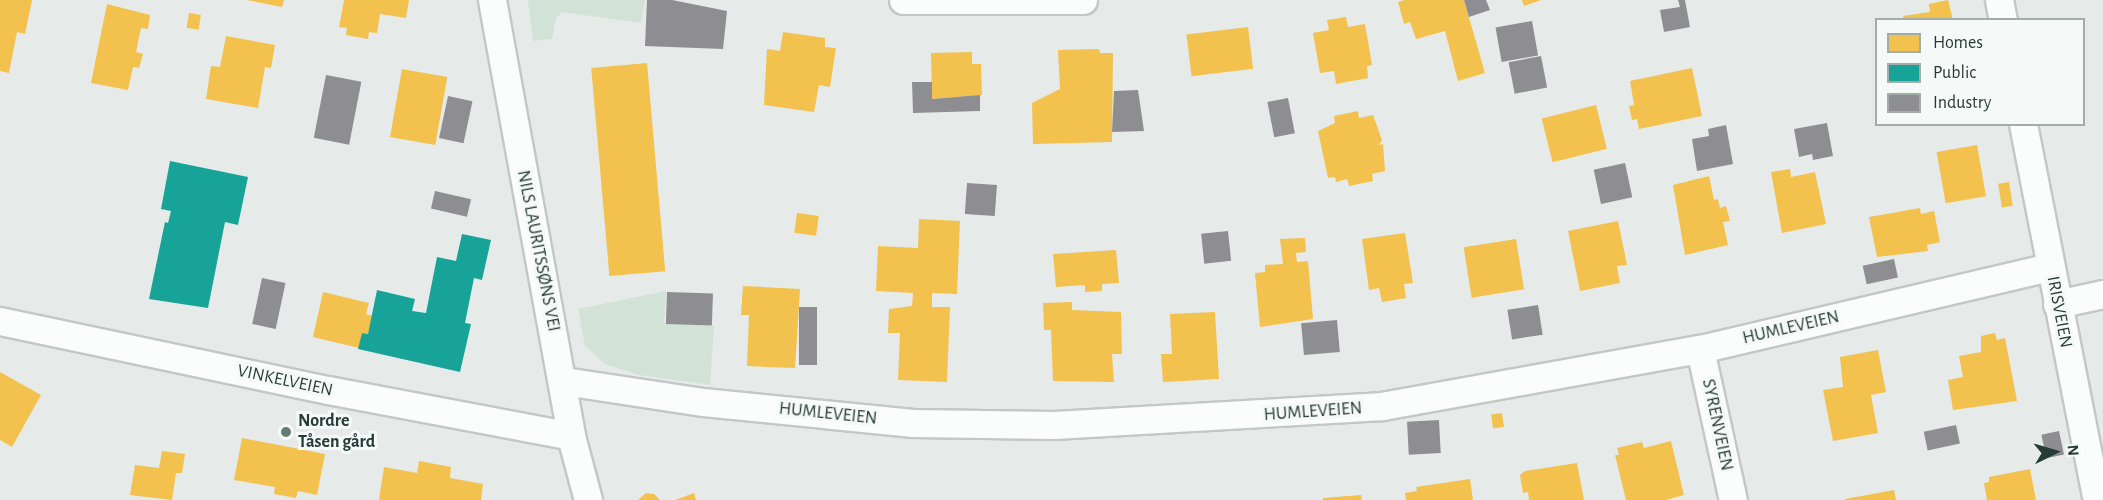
<!DOCTYPE html>
<meta charset="utf-8">
<style>
body{margin:0}
#map{position:relative;width:2103px;height:500px;overflow:hidden;background:#e6ebe9;font-family:"Alegreya Sans",sans-serif}
div>[style]{position:absolute}
[style*='--x']{left:calc(var(--x)*1px);top:calc(var(--y)*1px);width:calc(var(--w)*1px);rotate:calc(var(--a)*1deg)}
.green>*{inset:0;background:#d2e2d7}
.homes>*{inset:0;background:#f2c14e;transform-origin:0 0}
.public>*{inset:0;background:#17a398}
.industry>*{inset:0;background:#8d8d92;transform-origin:0 0}
.roads{filter:drop-shadow(2px 0 #c3c8c6) drop-shadow(-2px 0 #c3c8c6) drop-shadow(0 2px #c3c8c6) drop-shadow(0 -2px #c3c8c6)}
.street>*{height:27px;margin:-13.5px;padding:0 13.5px;transform-origin:13.5px;border-radius:13.5px;background:#fbfcfc}
.dots>*{width:16px;height:16px;translate:-50% -50%;box-sizing:border-box;border:3px solid #f5f9f7;border-radius:50%}
span{translate:-50% -50%;white-space:nowrap;text-align:center;line-height:1.15;-webkit-text-stroke:6px #f5f9f7;paint-order:stroke}
.street-label{font-size:18px;color:#263c37}
.poi-label{font-size:18px;color:#263c37;font-weight:700}
.left{translate:0 -50%;text-align:left}
.legend{position:absolute;left:1875px;top:18px;width:210px;height:108px;box-sizing:border-box;background:#f5f9f7;border:2px solid #a2adaa;margin:0;padding:8px 10px;list-style:none;font-size:18px;color:#263c37}
.legend li{display:flex;align-items:center;gap:12px;height:30px}
.legend b{width:30px;border:2px solid #a2adaa}
.north{position:absolute;left:2025px;top:422px;width:60px;height:60px;-webkit-text-stroke:4px #f5f9f7;paint-order:stroke;rotate:85deg;font-size:16px;font-weight:700;line-height:24px;text-align:center;color:#263c37}
.north::after{content:'';display:block;margin:auto;width:21px;height:27px;background:#263c37;clip-path:polygon(50% 0,100% 100%,50% 72%,0 100%)}
</style>
<div id="map">
<div class="green">
<i style="clip-path:polygon(528px 0,645px 0,641px 23px,562px 12px,556px 18px,552px 39px,533px 41px)"></i>
<i style="clip-path:polygon(666px 291px,664px 323px,714px 326px,710px 385px,639px 375px,605px 364px,585px 346px,578px 309px)"></i>
</div>
<div class="homes">
<i style="clip-path:polygon(0 0,32px 0,25px 34px,17px 32px,9px 73px,0 71px)"></i>
<i style="clip-path:polygon(247px 0,284px 0,282px 7px)"></i>
<i style="clip-path:polygon(344px 0,409px 0,406px 18px,380px 14px,377px 33px,369px 32px,368px 39px,346px 35px,347px 28px,339px 27px)"></i>
<i style="clip-path:polygon(1405px 0,1464px 0,1485px 73px,1458px 81px,1445px 31px,1416px 39px,1410px 22px,1404px 24px,1398px 2px)"></i>
<i style="clip-path:polygon(1522px 0,1541px 0,1524px 6px)"></i>
<i style="clip-path:polygon(1948px 0,1953px 20px,1904px 20px,1903px 16px,1930px 12px,1929px 4px)"></i>
<i style="clip-path:polygon(107px 4px,150px 15px,148px 29px,141px 28px,136px 52px,143px 54px,139px 68px,133px 67px,128px 90px,91px 83px)"></i>
<i style="left:189px;top:13px;width:12px;height:15px;rotate:9deg"></i>
<i style="clip-path:polygon(1346px 17px,1348px 27px,1365px 24px,1372px 65px,1367px 66px,1368px 78px,1336px 84px,1334px 71px,1320px 73px,1313px 33px,1329px 30px,1327px 20px)"></i>
<i style="left:1248px;top:27px;width:42px;height:62px;rotate:83deg"></i>
<i style="clip-path:polygon(783px 32px,825px 38px,825px 47px,836px 48px,830px 87px,819px 85px,814px 112px,764px 105px,767px 49px,780px 51px)"></i>
<i style="clip-path:polygon(226px 36px,275px 45px,271px 68px,265px 67px,258px 108px,206px 99px,211px 66px,220px 67px)"></i>
<i style="clip-path:polygon(1099px 49px,1100px 53px,1113px 53px,1112px 142px,1033px 144px,1032px 103px,1060px 89px,1058px 50px)"></i>
<i style="clip-path:polygon(972px 52px,972px 64px,981px 64px,982px 95px,932px 99px,931px 53px)"></i>
<i style="left:647px;top:63px;width:209px;height:56px;rotate:85deg"></i>
<i style="clip-path:polygon(1692px 68px,1702px 116px,1639px 129px,1637px 119px,1632px 120px,1629px 106px,1634px 105px,1630px 81px)"></i>
<i style="left:402px;top:69px;width:46px;height:69px;rotate:10deg"></i>
<i style="left:1596px;top:105px;width:45px;height:56px;rotate:76deg"></i>
<i style="clip-path:polygon(1358px 111px,1359px 118px,1373px 115px,1382px 140px,1379px 145px,1383px 144px,1385px 171px,1372px 174px,1373px 181px,1349px 186px,1347px 179px,1336px 182px,1335px 177px,1328px 178px,1318px 131px,1335px 123px,1334px 116px)"></i>
<i style="left:1977px;top:145px;width:52px;height:41px;rotate:80deg"></i>
<i style="clip-path:polygon(1790px 169px,1791px 177px,1815px 172px,1826px 224px,1782px 233px,1771px 172px)"></i>
<i style="clip-path:polygon(1709px 176px,1714px 200px,1718px 199px,1720px 208px,1726px 206px,1730px 221px,1723px 222px,1728px 245px,1685px 255px,1673px 185px)"></i>
<i style="left:2009px;top:182px;width:24px;height:11px;rotate:81deg"></i>
<i style="clip-path:polygon(1920px 208px,1921px 214px,1934px 211px,1940px 242px,1927px 245px,1928px 251px,1877px 257px,1869px 217px)"></i>
<i style="left:797px;top:213px;width:22px;height:20px;rotate:8deg"></i>
<i style="clip-path:polygon(919px 219px,960px 221px,957px 294px,932px 293px,932px 307px,950px 307px,947px 382px,898px 380px,900px 333px,888px 333px,889px 309px,912px 306px,913px 293px,876px 291px,878px 246px,918px 248px)"></i>
<i style="clip-path:polygon(1618px 221px,1627px 265px,1617px 266px,1620px 283px,1580px 291px,1568px 231px)"></i>
<i style="clip-path:polygon(1405px 233px,1413px 283px,1404px 284px,1406px 298px,1382px 302px,1379px 288px,1369px 290px,1362px 239px)"></i>
<i style="clip-path:polygon(1305px 238px,1306px 252px,1296px 253px,1297px 262px,1308px 261px,1313px 319px,1260px 327px,1255px 273px,1265px 272px,1265px 265px,1283px 264px,1280px 239px)"></i>
<i style="left:1516px;top:239px;width:51px;height:53px;rotate:81deg"></i>
<i style="clip-path:polygon(1116px 250px,1119px 283px,1102px 284px,1102px 291px,1085px 292px,1085px 285px,1056px 287px,1053px 254px)"></i>
<i style="clip-path:polygon(743px 286px,800px 289px,795px 368px,747px 366px,749px 315px,741px 315px)"></i>
<i style="clip-path:polygon(323px 292px,369px 303px,366px 314px,373px 316px,368px 334px,362px 333px,359px 348px,313px 337px)"></i>
<i style="clip-path:polygon(1072px 302px,1072px 310px,1121px 312px,1122px 354px,1112px 354px,1114px 382px,1053px 381px,1051px 330px,1044px 330px,1043px 303px)"></i>
<i style="clip-path:polygon(1215px 312px,1219px 379px,1163px 382px,1161px 354px,1172px 354px,1170px 314px)"></i>
<i style="clip-path:polygon(1995px 333px,1997px 340px,2005px 338px,2017px 401px,1953px 410px,1948px 380px,1963px 377px,1959px 356px,1981px 352px,1981px 336px)"></i>
<i style="clip-path:polygon(1878px 350px,1886px 392px,1871px 395px,1878px 433px,1833px 441px,1823px 390px,1843px 387px,1840px 357px)"></i>
<i style="clip-path:polygon(0 372px,41px 395px,12px 447px,0 440px)"></i>
<i style="left:1502px;top:413px;width:14px;height:11px;rotate:82deg"></i>
<i style="clip-path:polygon(242px 438px,325px 454px,317px 495px,298px 491px,296px 498px,274px 494px,275px 487px,234px 480px)"></i>
<i style="clip-path:polygon(1671px 441px,1684px 495px,1666px 500px,1626px 500px,1615px 455px,1619px 455px,1617px 448px,1642px 442px,1644px 448px)"></i>
<i style="clip-path:polygon(162px 451px,185px 454px,182px 473px,176px 473px,172px 500px,130px 495px,135px 465px,159px 468px)"></i>
<i style="clip-path:polygon(419px 461px,451px 467px,450px 478px,483px 484px,481px 500px,379px 500px,384px 467px,417px 473px)"></i>
<i style="clip-path:polygon(1577px 463px,1584px 500px,1529px 500px,1528px 492px,1523px 493px,1520px 475px,1525px 471px)"></i>
<i style="clip-path:polygon(2030px 469px,2036px 500px,1987px 500px,1984px 483px,1989px 482px,1989px 477px)"></i>
<i style="clip-path:polygon(1470px 479px,1473px 500px,1406px 500px,1405px 493px,1417px 491px,1416px 487px)"></i>
<i style="clip-path:polygon(1894px 490px,1896px 500px,1845px 500px,1845px 499px)"></i>
<i style="clip-path:polygon(646px 493px,654px 494px,660px 500px,638px 500px)"></i>
<i style="clip-path:polygon(694px 493px,696px 500px,675px 500px)"></i>
<i style="clip-path:polygon(1361px 495px,1362px 500px,1323px 500px,1323px 498px)"></i>
</div>
<div class="public">
<i style="clip-path:polygon(170px 161px,248px 177px,238px 225px,225px 222px,208px 308px,149px 299px,165px 222px,168px 223px,171px 211px,161px 209px)"></i>
<i style="clip-path:polygon(462px 234px,491px 240px,482px 280px,474px 278px,465px 323px,471px 324px,460px 372px,358px 349px,362px 333px,368px 334px,377px 290px,415px 299px,412px 311px,426px 313px,437px 257px,456px 261px)"></i>
</div>
<div class="industry">
<i style="clip-path:polygon(647px 0,672px 0,727px 11px,723px 49px,645px 46px)"></i>
<i style="clip-path:polygon(1464px 0,1486px 0,1490px 10px,1469px 17px)"></i>
<i style="clip-path:polygon(1678px 0,1685px 0,1690px 27px,1664px 32px,1660px 10px,1680px 7px)"></i>
<i style="left:1532px;top:21px;width:35px;height:37px;rotate:80deg"></i>
<i style="left:1541px;top:56px;width:32px;height:33px;rotate:79deg"></i>
<i style="left:326px;top:75px;width:36px;height:64px;rotate:11deg"></i>
<i style="clip-path:polygon(912px 82px,932px 82px,932px 99px,980px 95px,980px 111px,913px 113px)"></i>
<i style="clip-path:polygon(1138px 90px,1144px 131px,1112px 132px,1114px 91px)"></i>
<i style="left:448px;top:96px;width:25px;height:43px;rotate:12deg"></i>
<i style="left:1288px;top:98px;width:36px;height:21px;rotate:79deg"></i>
<i style="clip-path:polygon(1827px 123px,1833px 156px,1813px 160px,1812px 154px,1799px 157px,1794px 129px)"></i>
<i style="clip-path:polygon(1726px 125px,1733px 164px,1697px 171px,1692px 139px,1709px 136px,1708px 129px)"></i>
<i style="left:1625px;top:163px;width:35px;height:32px;rotate:78deg"></i>
<i style="left:967px;top:183px;width:30px;height:31px;rotate:4deg"></i>
<i style="left:435px;top:191px;width:37px;height:18px;rotate:13deg"></i>
<i style="left:1228px;top:231px;width:30px;height:27px;rotate:84deg"></i>
<i style="left:1894px;top:259px;width:19px;height:32px;rotate:78deg"></i>
<i style="left:262px;top:278px;width:24px;height:47px;rotate:12deg"></i>
<i style="left:667px;top:292px;width:46px;height:32px;rotate:2deg"></i>
<i style="left:1538px;top:305px;width:30px;height:31px;rotate:81deg"></i>
<i style="left:799px;top:307px;width:18px;height:58px"></i>
<i style="left:1337px;top:320px;width:32px;height:36px;rotate:85deg"></i>
<i style="left:1439px;top:420px;width:33px;height:32px;rotate:87deg"></i>
<i style="left:1956px;top:425px;width:19px;height:33px;rotate:78deg"></i>
<i style="left:2059px;top:431px;width:24px;height:18px;rotate:78deg"></i>
</div>
<div class="roads">
<div class="street">
<i style="--x:492;--y:0;--w:443;--a:79.7"></i>
<i style="--x:571;--y:436;--w:66;--a:75.1"></i>
<i style="--x:903;--y:0;--w:180;--a:0"></i>
<i style="--x:1999;--y:0;--w:20;--a:79"></i>
<i style="--x:2023;--y:124;--w:383;--a:78.9"></i>
<i style="--x:2057;--y:304;--w:47;--a:-12.3"></i>
<i style="--x:0;--y:321;--w:335;--a:11.9"></i>
<i style="--x:328;--y:390;--w:247;--a:10.7"></i>
<i style="--x:1700;--y:349;--w:155;--a:77.7"></i>
<i style="--x:564;--y:381;--w:141;--a:8.6"></i>
<i style="--x:703;--y:402;--w:211;--a:5.7"></i>
<i style="--x:913;--y:423;--w:142;--a:0.8"></i>
<i style="--x:1055;--y:425;--w:328;--a:-3.3"></i>
<i style="--x:1382;--y:406;--w:323;--a:-10.2"></i>
<i style="--x:1700;--y:349;--w:359;--a:-13.2"></i>
</div>
</div>
<div class="dots">
<i style="left:286px;top:432px;background:#697975"></i>
</div>
<div class="street-label">
<span style="left:538px;top:251px;rotate:79deg">NILS LAURITSSØNS VEI</span>
<span style="left:2059px;top:312px;rotate:79deg">IRISVEIEN</span>
<span style="left:1791px;top:328px;rotate:-13deg">HUMLEVEIEN</span>
<span style="left:285px;top:381px;rotate:12deg">VINKELVEIEN</span>
<span style="left:1313px;top:412px;rotate:-4deg">HUMLEVEIEN</span>
<span style="left:828px;top:414px;rotate:6deg">HUMLEVEIEN</span>
<span style="left:1717px;top:425px;rotate:78deg">SYRENVEIEN</span>
</div>
<div class="poi-label">
<span class="left" style="left:298px;top:432px">Nordre<br>Tåsen gård</span>
</div>
<ul class="legend">
<li><b style="height:16px;background:#f2c14e"></b>Homes</li>
<li><b style="height:16px;background:#17a398"></b>Public</li>
<li><b style="height:16px;background:#8d8d92"></b>Industry</li>
</ul>
<div class="north">N</div>
</div>
